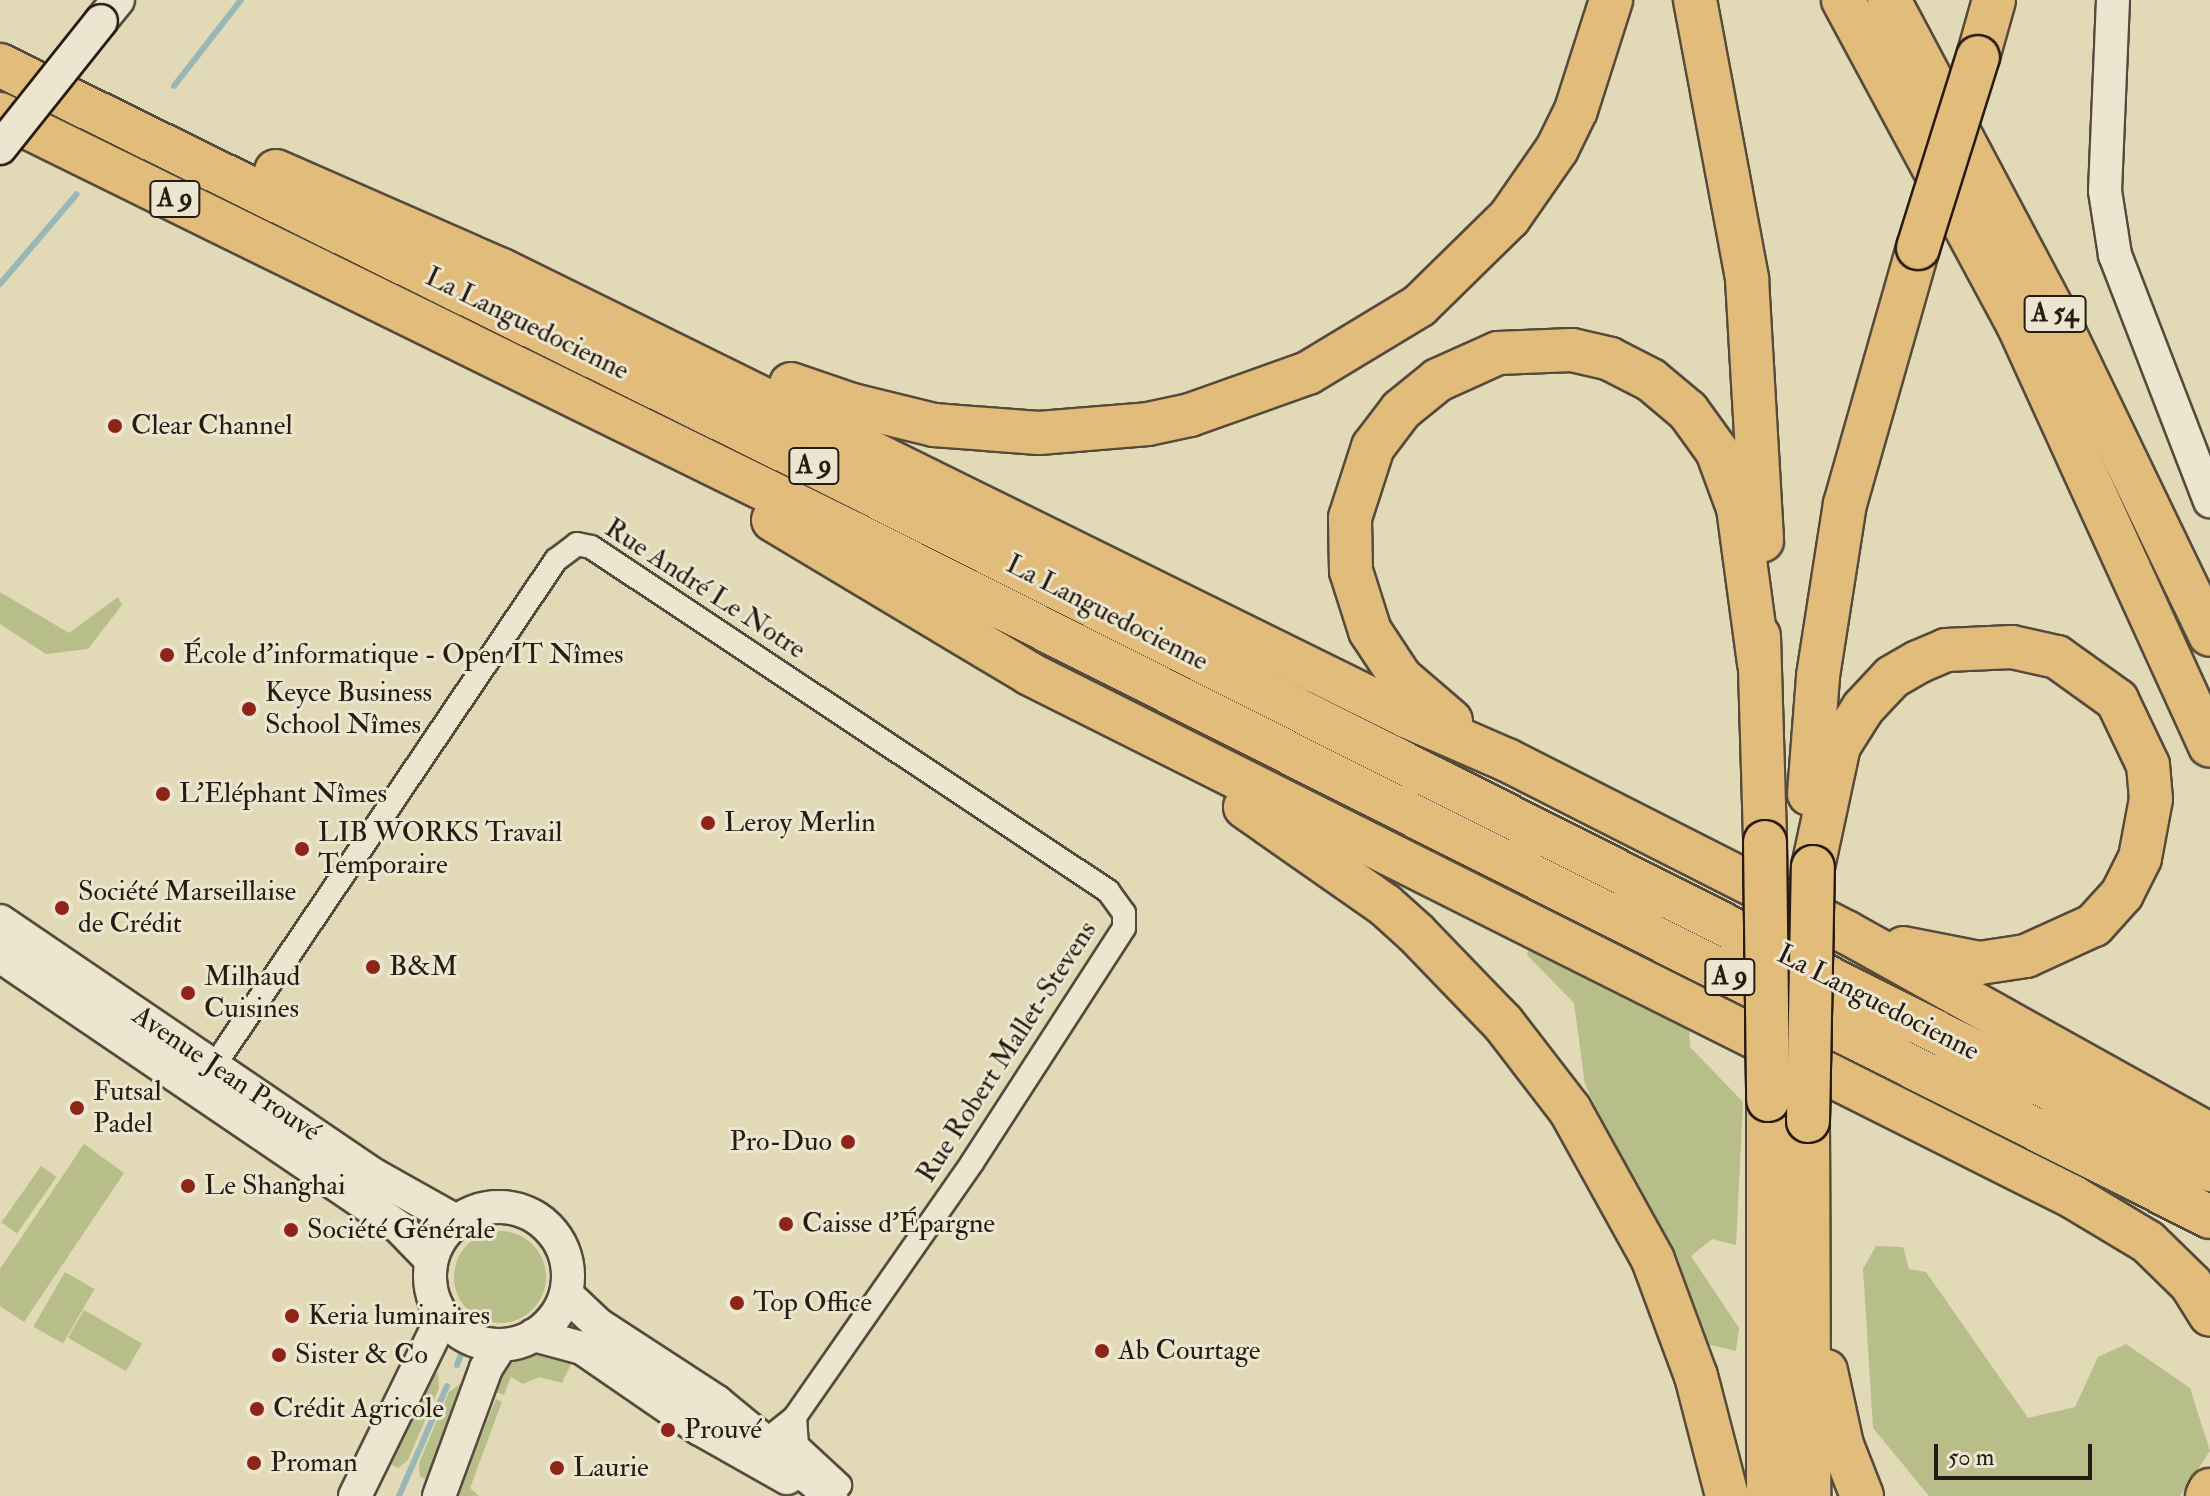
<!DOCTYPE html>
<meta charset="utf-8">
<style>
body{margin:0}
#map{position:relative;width:2210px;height:1496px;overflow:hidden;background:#e2d9b6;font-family:"IM FELL Double Pica",serif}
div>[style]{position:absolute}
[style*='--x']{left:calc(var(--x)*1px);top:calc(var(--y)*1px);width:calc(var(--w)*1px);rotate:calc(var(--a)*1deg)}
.green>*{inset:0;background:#b8be8a;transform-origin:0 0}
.round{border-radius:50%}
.stream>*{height:6px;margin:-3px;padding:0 3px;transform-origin:3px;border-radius:3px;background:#97b8b7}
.roads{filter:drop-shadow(2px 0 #564a3c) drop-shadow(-2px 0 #564a3c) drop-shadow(0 2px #564a3c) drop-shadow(0 -2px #564a3c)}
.street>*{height:22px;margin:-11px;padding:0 11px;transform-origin:11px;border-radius:11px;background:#ece6d0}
.secondary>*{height:32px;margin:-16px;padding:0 16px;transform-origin:16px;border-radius:16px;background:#ece6d0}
.secondary>.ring{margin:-16px;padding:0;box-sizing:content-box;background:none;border:32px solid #ece6d0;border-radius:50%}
.highway>*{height:42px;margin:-21px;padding:0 21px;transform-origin:21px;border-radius:21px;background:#e1bc7b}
.bridges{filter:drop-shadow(2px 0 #281b13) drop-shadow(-2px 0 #281b13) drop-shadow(0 2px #281b13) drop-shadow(0 -2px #281b13)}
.secondary-bridge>*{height:32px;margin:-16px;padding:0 16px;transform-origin:16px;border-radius:16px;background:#ece6d0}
.highway-bridge>*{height:42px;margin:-21px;padding:0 21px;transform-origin:21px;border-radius:21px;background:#e1bc7b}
.dots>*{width:22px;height:22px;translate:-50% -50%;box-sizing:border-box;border:4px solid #ece6d0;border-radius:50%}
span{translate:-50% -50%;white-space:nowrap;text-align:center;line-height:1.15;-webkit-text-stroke:6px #ece6d0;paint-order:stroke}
.shield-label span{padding:2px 6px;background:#ece6d0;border:2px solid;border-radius:6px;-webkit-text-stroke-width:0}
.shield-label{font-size:26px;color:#281b13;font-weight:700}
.street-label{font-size:28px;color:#281b13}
.poi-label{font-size:28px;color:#281b13}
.left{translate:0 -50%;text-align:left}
.right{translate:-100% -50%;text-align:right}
.scale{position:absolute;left:1934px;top:1444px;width:158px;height:36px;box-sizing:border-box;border:4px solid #281b13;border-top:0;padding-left:10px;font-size:24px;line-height:28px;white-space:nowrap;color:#281b13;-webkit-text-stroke:6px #ece6d0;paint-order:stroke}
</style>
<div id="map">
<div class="green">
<i style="clip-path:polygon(0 592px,69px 633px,118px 597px,122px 605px,88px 649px,46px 654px,0 624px)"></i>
<i style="clip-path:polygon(1530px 945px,1689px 1031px,1690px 1047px,1743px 1102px,1736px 1245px,1712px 1239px,1691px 1256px,1739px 1328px,1736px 1351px,1702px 1343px,1585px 1084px,1574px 1003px,1527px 955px)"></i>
<i style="clip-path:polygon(84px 1144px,124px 1173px,24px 1322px,0 1306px,0 1269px)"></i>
<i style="left:41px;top:1166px;width:19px;height:69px;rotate:35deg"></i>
<i class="round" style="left:454px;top:1231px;width:92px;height:92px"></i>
<i style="clip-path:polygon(1876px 1246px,1903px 1247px,1909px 1269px,1926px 1272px,2028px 1418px,2075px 1407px,2098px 1357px,2126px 1344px,2190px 1388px,2210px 1451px,2180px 1496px,1929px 1496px,1873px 1428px,1863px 1269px)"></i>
<i style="left:65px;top:1272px;width:34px;height:63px;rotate:30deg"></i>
<i style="left:84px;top:1310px;width:67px;height:32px;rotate:30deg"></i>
<i style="clip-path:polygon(535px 1349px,573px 1360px,562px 1383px,539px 1377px,523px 1384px,511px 1377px,504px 1395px,496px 1392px,504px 1368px)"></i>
<i style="clip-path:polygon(429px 1371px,438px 1374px,439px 1388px,408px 1460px,398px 1468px,385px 1462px)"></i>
<i style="clip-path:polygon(460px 1384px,469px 1388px,435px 1482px,420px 1477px,419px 1463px,449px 1392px)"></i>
<i style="clip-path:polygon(496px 1399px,502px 1402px,470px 1488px,479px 1496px,456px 1496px)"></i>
</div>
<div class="stream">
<i style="--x:174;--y:86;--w:109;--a:-52.1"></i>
<i style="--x:0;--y:284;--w:118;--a:-49.5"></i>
<i style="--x:457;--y:1365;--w:12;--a:-70"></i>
<i style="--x:399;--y:1496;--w:120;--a:-66.4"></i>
</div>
<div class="roads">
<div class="street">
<i style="--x:214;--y:1066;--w:611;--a:-55.95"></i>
<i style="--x:556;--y:560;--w:26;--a:-37"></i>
<i style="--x:577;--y:544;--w:14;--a:12"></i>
<i style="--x:591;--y:547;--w:621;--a:33.64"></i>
<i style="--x:1108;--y:891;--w:27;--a:54"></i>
<i style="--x:1124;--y:913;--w:15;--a:90"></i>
<i style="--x:1124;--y:928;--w:280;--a:122.9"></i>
<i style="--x:972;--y:1163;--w:310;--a:124.9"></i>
<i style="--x:795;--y:1417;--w:38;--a:141"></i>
<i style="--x:795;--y:1417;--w:28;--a:86"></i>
<i style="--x:797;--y:1445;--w:59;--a:42.9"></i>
</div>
<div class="secondary">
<i style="--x:2113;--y:0;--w:191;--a:92.4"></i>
<i style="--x:2105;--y:191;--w:65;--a:81.1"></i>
<i style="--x:2115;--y:255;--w:264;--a:68.9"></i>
<i style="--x:101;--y:21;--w:27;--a:-51"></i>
<i style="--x:0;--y:921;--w:452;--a:34.2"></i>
<i style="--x:374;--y:1175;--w:94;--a:29.3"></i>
<i style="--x:0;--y:956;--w:485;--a:34.2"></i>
<i style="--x:401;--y:1229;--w:43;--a:45.9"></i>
<i class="ring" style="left:430px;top:1207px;width:106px;height:106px"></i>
<i style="--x:566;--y:1294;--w:45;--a:43.2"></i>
<i style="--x:599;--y:1325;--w:141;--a:33.1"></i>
<i style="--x:717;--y:1402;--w:148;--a:39.5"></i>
<i style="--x:534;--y:1335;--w:50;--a:15.2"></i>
<i style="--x:582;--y:1348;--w:143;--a:34.5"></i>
<i style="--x:700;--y:1429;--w:100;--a:29.4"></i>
<i style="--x:355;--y:1496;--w:200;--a:-63.9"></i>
<i style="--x:439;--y:1496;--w:136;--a:-69.8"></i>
<i style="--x:486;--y:1368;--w:27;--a:-57"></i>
</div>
<div class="highway">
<i style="--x:1695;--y:0;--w:284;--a:79.4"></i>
<i style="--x:1747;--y:279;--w:262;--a:86.7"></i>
<i style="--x:1843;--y:0;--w:371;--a:61.7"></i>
<i style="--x:2019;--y:327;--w:460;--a:65.5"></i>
<i style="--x:1889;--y:0;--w:354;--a:62.1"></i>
<i style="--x:2055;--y:313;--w:357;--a:64.3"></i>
<i style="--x:1978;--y:57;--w:59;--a:-74.3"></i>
<i style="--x:0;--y:65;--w:917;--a:26.2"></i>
<i style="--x:823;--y:470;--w:1554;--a:26.78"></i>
<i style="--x:0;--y:114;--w:953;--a:26.16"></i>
<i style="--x:855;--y:534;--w:1517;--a:26.75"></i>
<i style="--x:276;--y:171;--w:247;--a:23.7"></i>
<i style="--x:502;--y:270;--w:1010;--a:26.26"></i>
<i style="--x:1408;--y:717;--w:108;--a:23.5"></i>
<i style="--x:1507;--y:760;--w:380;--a:26.9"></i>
<i style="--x:1846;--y:932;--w:417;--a:29.1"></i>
<i style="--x:791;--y:384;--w:65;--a:19"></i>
<i style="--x:852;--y:405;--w:84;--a:13.7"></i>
<i style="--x:934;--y:425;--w:105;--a:4.4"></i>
<i style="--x:1039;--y:433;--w:109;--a:-4.7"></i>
<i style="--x:1148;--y:424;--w:43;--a:-12.1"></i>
<i style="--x:1190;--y:415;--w:125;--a:-19.6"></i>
<i style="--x:1308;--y:373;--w:130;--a:-31.1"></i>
<i style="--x:1419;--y:306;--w:126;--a:-44.4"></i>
<i style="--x:1509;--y:218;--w:84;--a:-55.2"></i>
<i style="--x:1557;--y:149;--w:43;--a:-64"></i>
<i style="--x:1576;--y:110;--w:115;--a:-72.3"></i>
<i style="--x:773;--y:520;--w:300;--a:30.9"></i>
<i style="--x:1030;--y:674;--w:1167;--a:26.63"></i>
<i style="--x:2073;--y:1197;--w:87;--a:31"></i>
<i style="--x:2148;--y:1242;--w:60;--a:44.3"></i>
<i style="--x:2191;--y:1284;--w:36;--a:58"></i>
<i style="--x:1759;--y:636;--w:206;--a:88.3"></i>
<i style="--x:1451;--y:721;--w:66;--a:-139.3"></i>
<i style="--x:1401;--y:678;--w:56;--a:-123.4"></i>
<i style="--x:1370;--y:631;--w:63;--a:-107.6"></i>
<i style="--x:1351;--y:571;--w:53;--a:-91.1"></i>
<i style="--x:1350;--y:518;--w:75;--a:-72.1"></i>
<i style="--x:1373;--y:447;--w:46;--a:-52.9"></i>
<i style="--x:1401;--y:410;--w:48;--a:-39"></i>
<i style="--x:1438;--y:380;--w:66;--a:-24.2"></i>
<i style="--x:1498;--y:353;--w:74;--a:-2.3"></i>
<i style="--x:1572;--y:350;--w:39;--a:13"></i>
<i style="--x:1610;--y:359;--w:46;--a:27.1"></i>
<i style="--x:1651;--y:380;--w:48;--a:40"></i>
<i style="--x:1688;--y:411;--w:49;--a:54.1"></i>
<i style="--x:1717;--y:451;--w:61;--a:69.8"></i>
<i style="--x:1738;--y:508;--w:157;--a:82.3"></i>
<i style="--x:1809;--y:794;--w:118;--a:-85.6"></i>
<i style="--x:1818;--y:676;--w:174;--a:-81.1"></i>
<i style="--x:1845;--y:504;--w:266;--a:-74.1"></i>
<i style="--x:1245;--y:807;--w:171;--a:35"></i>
<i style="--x:1385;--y:905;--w:42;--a:42.1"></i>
<i style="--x:1416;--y:933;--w:125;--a:46"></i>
<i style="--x:1503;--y:1023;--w:110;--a:52.4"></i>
<i style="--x:1570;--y:1110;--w:171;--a:61"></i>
<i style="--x:1653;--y:1260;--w:124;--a:69.7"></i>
<i style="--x:1696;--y:1376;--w:124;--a:75.5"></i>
<i style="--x:1813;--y:867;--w:124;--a:-77.9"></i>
<i style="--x:1839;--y:746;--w:45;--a:-57.7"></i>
<i style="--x:1863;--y:708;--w:42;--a:-46.9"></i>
<i style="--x:1892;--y:677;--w:30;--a:-30"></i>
<i style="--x:1918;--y:662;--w:30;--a:-23"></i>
<i style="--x:1946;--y:650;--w:66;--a:-2.6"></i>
<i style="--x:2012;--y:647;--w:46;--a:12.5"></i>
<i style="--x:2057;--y:657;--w:74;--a:35.6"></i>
<i style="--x:2117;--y:700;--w:72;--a:64.5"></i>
<i style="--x:2148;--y:765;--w:34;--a:85"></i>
<i style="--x:2151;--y:799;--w:60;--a:100.6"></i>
<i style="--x:2140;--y:858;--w:40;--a:116.6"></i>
<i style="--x:2122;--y:894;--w:42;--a:132.1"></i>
<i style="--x:2094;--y:925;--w:75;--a:155.5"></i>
<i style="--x:2026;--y:956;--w:47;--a:171.3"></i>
<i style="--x:1980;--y:963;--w:78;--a:-169"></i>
<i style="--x:1808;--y:1121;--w:375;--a:89.8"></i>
<i style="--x:1826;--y:1371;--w:76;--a:77.8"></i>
<i style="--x:1842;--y:1445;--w:55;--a:68.6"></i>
<i style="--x:1768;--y:1496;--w:396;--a:-90"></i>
<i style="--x:2207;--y:1496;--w:7;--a:-63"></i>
</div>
</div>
<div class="bridges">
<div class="secondary-bridge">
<i style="--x:0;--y:148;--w:162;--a:-51.5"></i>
</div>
<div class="highway-bridge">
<i style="--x:1918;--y:248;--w:200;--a:-72.6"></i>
<i style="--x:1765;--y:842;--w:258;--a:89.3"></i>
<i style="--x:1808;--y:1121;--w:254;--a:-88.9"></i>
</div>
</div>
<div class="dots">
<i style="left:115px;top:426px;background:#8f2418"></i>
<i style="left:167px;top:655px;background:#8f2418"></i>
<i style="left:249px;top:709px;background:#8f2418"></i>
<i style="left:163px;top:794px;background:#8f2418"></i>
<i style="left:708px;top:823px;background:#8f2418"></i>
<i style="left:302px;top:849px;background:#8f2418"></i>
<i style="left:62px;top:908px;background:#8f2418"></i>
<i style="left:373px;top:967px;background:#8f2418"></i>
<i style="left:188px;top:993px;background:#8f2418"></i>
<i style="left:77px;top:1108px;background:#8f2418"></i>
<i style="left:848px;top:1142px;background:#8f2418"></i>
<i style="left:188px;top:1186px;background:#8f2418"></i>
<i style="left:786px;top:1224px;background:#8f2418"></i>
<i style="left:291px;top:1230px;background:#8f2418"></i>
<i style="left:737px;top:1303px;background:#8f2418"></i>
<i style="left:292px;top:1316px;background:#8f2418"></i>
<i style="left:1102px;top:1351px;background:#8f2418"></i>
<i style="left:279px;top:1355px;background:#8f2418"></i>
<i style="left:257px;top:1409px;background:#8f2418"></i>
<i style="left:668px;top:1430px;background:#8f2418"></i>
<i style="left:254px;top:1463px;background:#8f2418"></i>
<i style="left:557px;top:1468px;background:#8f2418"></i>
</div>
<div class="shield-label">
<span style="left:175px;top:199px">A 9</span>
<span style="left:2055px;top:314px">A 54</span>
<span style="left:814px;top:466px">A 9</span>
<span style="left:1730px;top:977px">A 9</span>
</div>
<div class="street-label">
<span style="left:527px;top:324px;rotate:26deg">La Languedocienne</span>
<span style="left:705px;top:589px;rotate:33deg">Rue André Le Notre</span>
<span style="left:1107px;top:613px;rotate:27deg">La Languedocienne</span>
<span style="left:1878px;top:1003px;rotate:27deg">La Languedocienne</span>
<span style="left:1007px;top:1052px;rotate:-57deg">Rue Robert Mallet-Stevens</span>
<span style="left:226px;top:1074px;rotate:34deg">Avenue Jean Prouvé</span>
</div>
<div class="poi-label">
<span class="left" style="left:131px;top:426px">Clear Channel</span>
<span class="left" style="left:183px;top:655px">École d'informatique - Open IT Nîmes</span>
<span class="left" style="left:265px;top:709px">Keyce Business<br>School Nîmes</span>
<span class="left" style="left:179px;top:794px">L'Eléphant Nîmes</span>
<span class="left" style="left:724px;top:823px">Leroy Merlin</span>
<span class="left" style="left:318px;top:849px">LIB WORKS Travail<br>Temporaire</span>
<span class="left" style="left:78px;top:908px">Société Marseillaise<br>de Crédit</span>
<span class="left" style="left:389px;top:967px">B&amp;M</span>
<span class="left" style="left:204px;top:993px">Milhaud<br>Cuisines</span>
<span class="left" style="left:93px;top:1108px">Futsal<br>Padel</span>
<span class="right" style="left:832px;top:1142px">Pro-Duo</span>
<span class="left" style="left:204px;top:1186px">Le Shanghai</span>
<span class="left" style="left:802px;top:1224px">Caisse d'Épargne</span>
<span class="left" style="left:307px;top:1230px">Société Générale</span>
<span class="left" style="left:753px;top:1303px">Top Office</span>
<span class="left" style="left:308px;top:1316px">Keria luminaires</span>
<span class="left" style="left:1118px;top:1351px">Ab Courtage</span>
<span class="left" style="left:295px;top:1355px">Sister &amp; Co</span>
<span class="left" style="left:273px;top:1409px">Crédit Agricole</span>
<span class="left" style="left:684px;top:1430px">Prouvé</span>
<span class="left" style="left:270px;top:1463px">Proman</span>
<span class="left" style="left:573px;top:1468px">Laurie</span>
</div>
<div class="scale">50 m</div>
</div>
